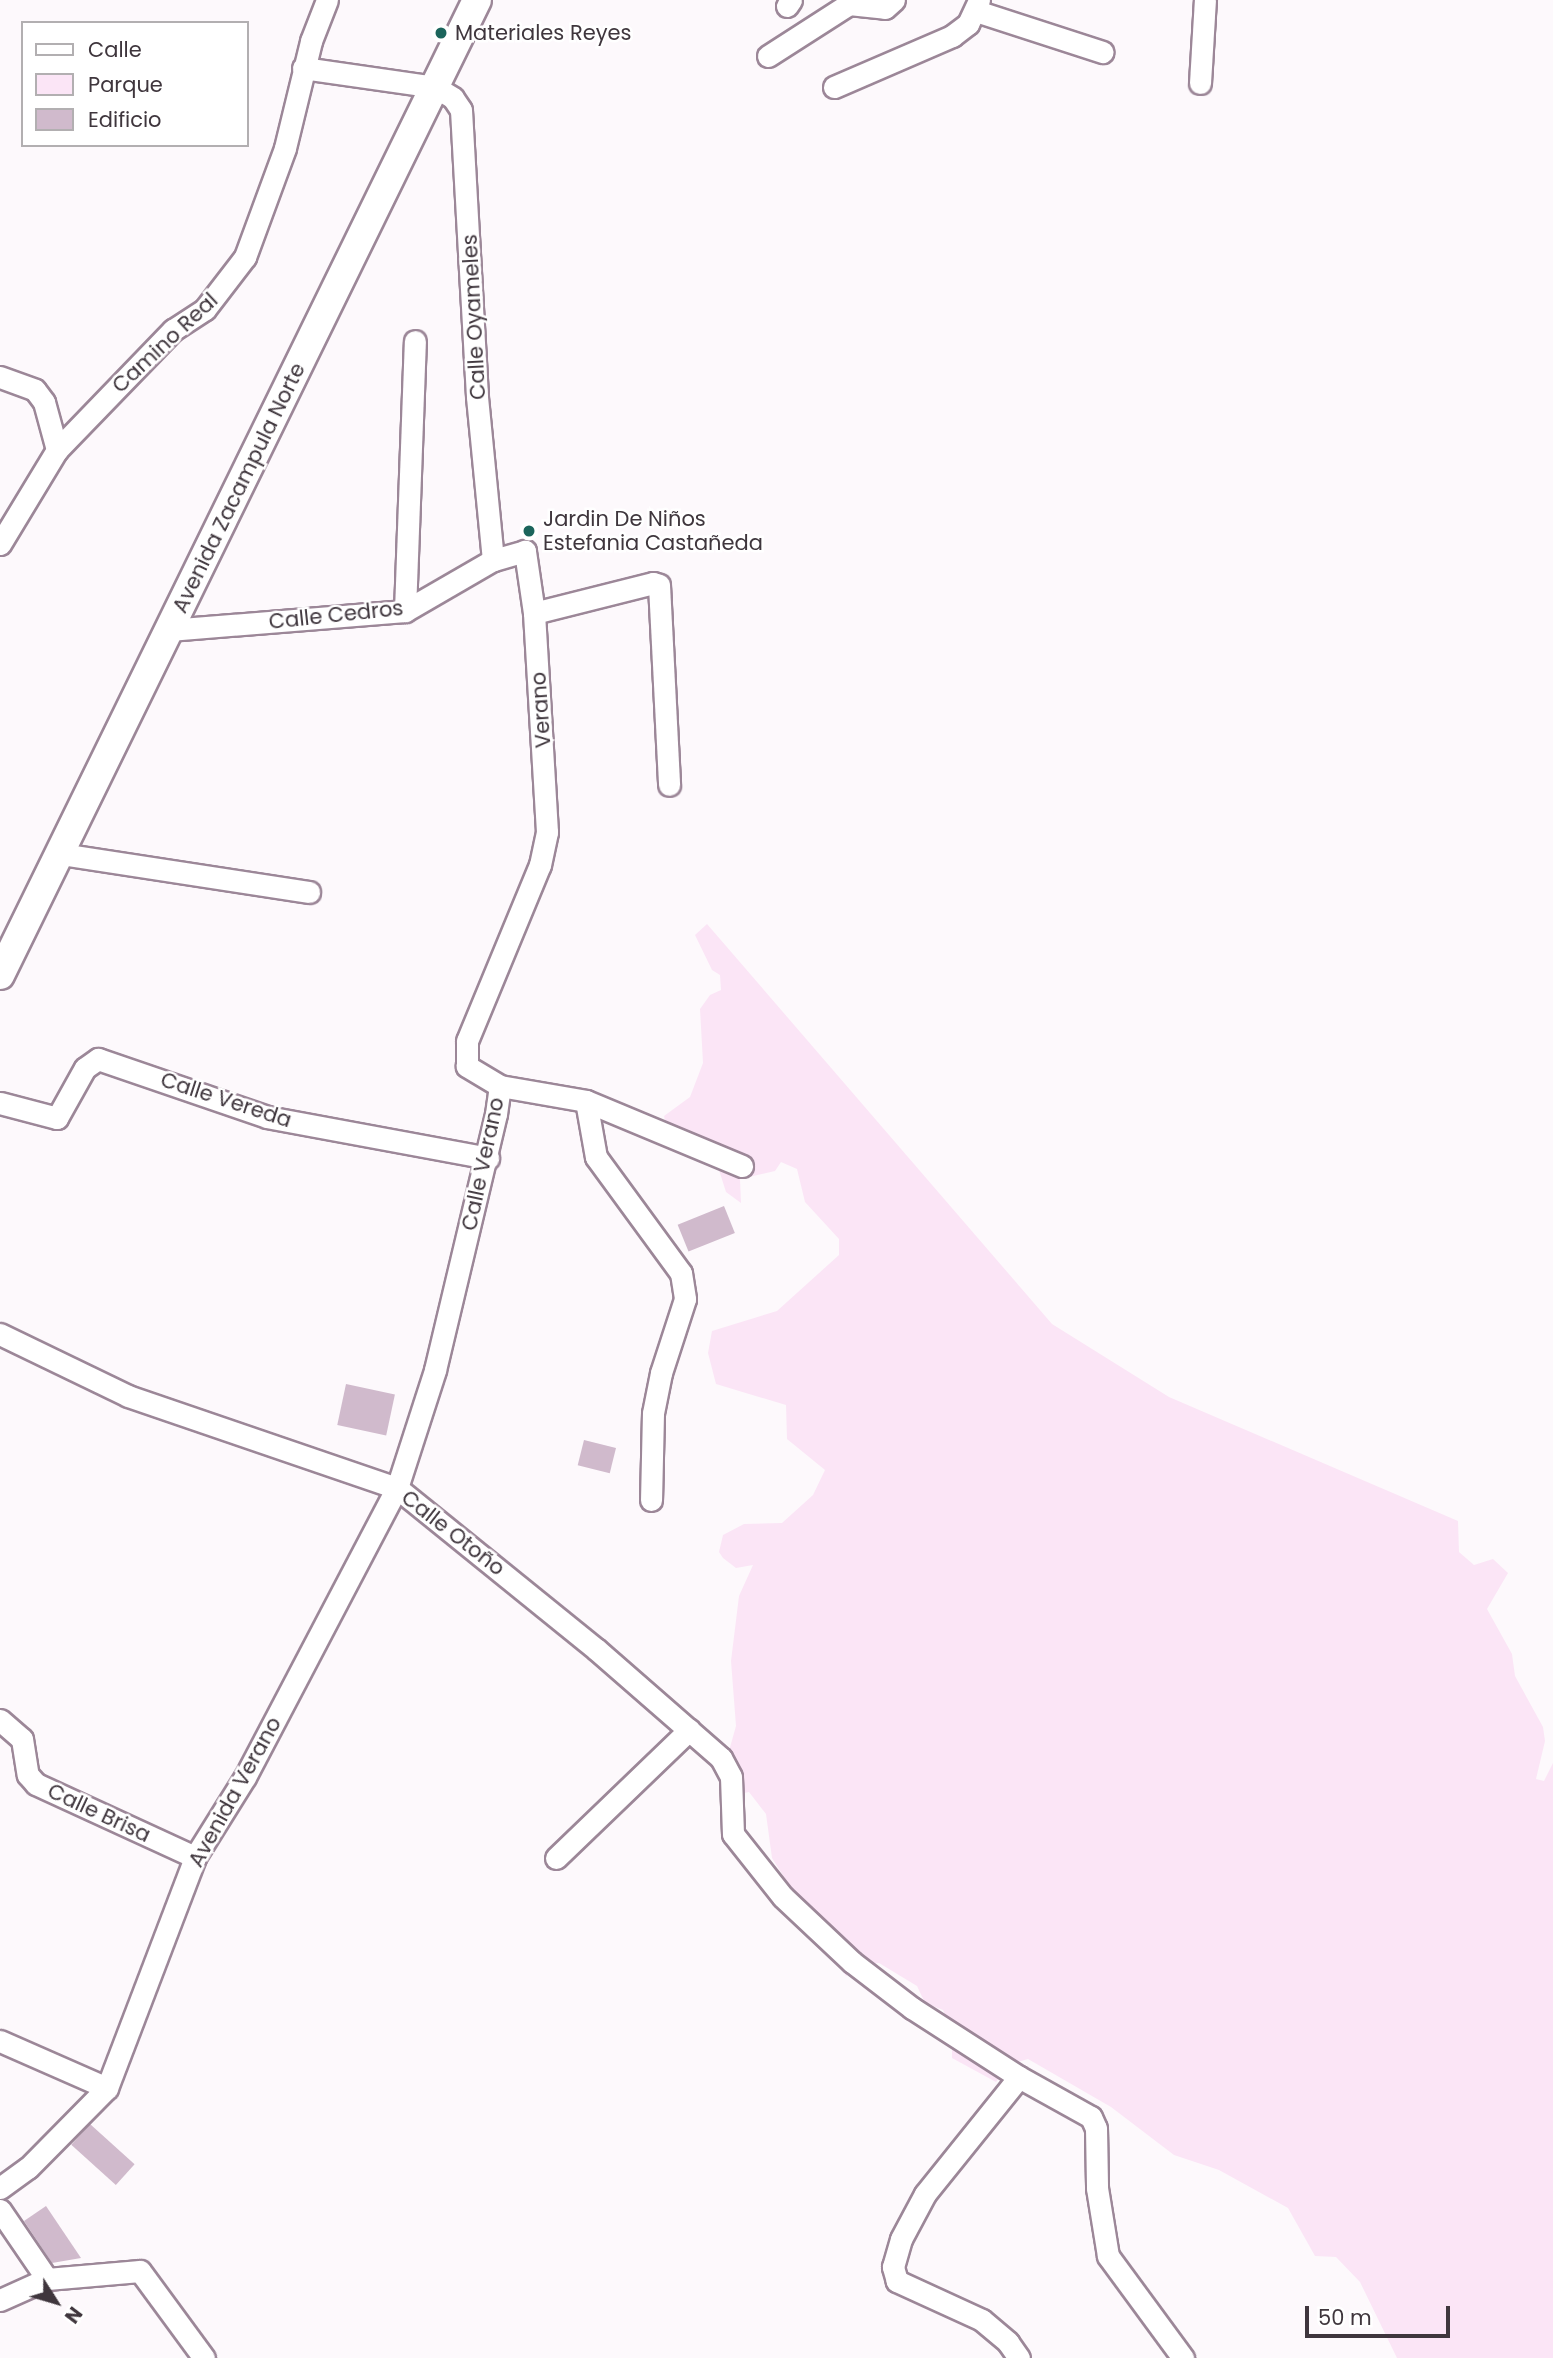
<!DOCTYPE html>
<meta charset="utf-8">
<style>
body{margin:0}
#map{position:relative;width:1553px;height:2358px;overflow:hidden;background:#fdf9fc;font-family:Poppins,sans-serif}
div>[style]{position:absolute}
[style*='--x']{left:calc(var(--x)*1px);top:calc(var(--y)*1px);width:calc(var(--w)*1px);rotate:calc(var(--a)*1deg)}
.green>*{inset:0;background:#fbe5f6}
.building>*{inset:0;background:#d0bacc;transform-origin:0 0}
.roads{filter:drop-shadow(2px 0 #9c8798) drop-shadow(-2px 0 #9c8798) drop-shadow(0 2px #9c8798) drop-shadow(0 -2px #9c8798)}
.minor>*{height:21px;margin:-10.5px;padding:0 10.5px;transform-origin:10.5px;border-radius:10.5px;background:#fff}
.secondary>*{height:28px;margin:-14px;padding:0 14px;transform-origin:14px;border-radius:14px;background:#fff}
.dots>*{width:19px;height:19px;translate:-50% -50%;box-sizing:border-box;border:4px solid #fff;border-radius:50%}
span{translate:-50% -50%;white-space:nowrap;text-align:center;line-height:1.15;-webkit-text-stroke:5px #fff;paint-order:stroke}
.poi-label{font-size:21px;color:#3f363d}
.left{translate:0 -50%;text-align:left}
.street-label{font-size:21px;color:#3f363d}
.legend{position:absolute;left:21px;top:21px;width:228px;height:126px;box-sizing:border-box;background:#fff;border:2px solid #b2afb1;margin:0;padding:9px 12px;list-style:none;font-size:21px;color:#3f363d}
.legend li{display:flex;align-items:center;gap:14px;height:35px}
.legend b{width:35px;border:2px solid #b2afb1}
.north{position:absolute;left:21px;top:2267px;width:70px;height:70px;-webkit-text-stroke:5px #fff;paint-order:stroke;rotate:127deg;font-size:19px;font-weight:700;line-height:28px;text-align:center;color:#3f363d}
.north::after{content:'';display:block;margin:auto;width:24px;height:32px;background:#3f363d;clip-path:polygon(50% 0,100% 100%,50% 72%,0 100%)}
.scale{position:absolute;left:1305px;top:2306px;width:145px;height:32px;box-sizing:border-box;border:4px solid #3f363d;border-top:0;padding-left:9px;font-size:21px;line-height:24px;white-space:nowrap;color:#3f363d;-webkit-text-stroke:5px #fff;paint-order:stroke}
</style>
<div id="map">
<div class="green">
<i style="clip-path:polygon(707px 924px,1052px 1324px,1169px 1397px,1458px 1521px,1459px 1552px,1474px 1565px,1493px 1559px,1508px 1573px,1487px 1609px,1512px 1654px,1515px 1676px,1543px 1727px,1545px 1741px,1536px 1779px,1544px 1781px,1553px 1763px,1553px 2358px,1397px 2358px,1360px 2282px,1336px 2257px,1315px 2256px,1288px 2208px,1219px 2170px,1174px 2155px,1111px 2107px,1028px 2059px,1008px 2065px,996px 2082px,952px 2058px,952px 2030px,943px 2010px,925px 2003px,917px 1986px,879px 1963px,862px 1965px,846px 1976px,772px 1858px,766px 1814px,749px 1792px,730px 1796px,727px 1758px,736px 1726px,731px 1661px,739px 1596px,753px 1565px,736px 1568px,723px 1558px,719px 1552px,723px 1535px,744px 1524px,782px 1523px,813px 1495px,825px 1470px,787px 1439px,786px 1405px,716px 1384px,708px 1353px,712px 1331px,777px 1311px,839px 1255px,839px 1239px,805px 1202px,797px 1169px,781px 1162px,775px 1171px,740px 1179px,741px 1203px,726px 1192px,719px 1170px,670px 1142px,664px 1116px,690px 1097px,703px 1063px,700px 1009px,710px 995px,721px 990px,720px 975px,712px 970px,695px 935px)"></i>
</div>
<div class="building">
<i style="left:724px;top:1206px;width:29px;height:50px;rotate:68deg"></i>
<i style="left:346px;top:1384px;width:50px;height:42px;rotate:12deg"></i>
<i style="left:584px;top:1440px;width:33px;height:26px;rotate:14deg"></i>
<i style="left:90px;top:2124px;width:60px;height:28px;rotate:42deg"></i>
<i style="clip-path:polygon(46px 2206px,81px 2258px,52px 2263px,24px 2221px)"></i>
</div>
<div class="roads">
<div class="minor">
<i style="--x:787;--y:6;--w:7;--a:-56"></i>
<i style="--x:976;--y:11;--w:133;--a:18"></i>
<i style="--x:768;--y:56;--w:96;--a:-32.7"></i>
<i style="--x:849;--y:4;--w:36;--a:6"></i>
<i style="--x:885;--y:8;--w:12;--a:-42"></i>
<i style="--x:303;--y:68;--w:133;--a:8.2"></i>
<i style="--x:435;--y:87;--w:21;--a:31"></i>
<i style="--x:453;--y:98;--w:14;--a:56"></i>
<i style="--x:461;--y:110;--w:287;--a:86.8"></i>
<i style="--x:477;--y:397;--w:164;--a:84.4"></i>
<i style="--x:1200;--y:83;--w:83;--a:-86.6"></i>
<i style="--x:834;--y:87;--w:129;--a:-23.4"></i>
<i style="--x:952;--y:36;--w:20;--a:-37"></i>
<i style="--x:968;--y:24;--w:26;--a:-65"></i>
<i style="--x:0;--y:377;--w:37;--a:20"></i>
<i style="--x:35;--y:390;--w:15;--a:53"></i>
<i style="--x:44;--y:402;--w:50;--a:74.8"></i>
<i style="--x:0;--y:544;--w:110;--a:-58.8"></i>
<i style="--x:57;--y:450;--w:167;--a:-46"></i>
<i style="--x:173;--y:330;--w:38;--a:-33"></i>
<i style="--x:205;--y:309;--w:66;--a:-52.4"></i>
<i style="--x:245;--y:257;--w:116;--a:-69.8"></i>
<i style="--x:285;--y:148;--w:110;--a:-76.3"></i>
<i style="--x:311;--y:41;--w:44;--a:-68.7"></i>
<i style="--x:405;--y:611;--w:270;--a:-87.9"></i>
<i style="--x:534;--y:613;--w:123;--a:-14.1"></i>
<i style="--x:653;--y:583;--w:6;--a:18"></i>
<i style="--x:659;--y:585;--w:200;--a:87.1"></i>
<i style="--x:61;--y:854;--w:251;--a:8.7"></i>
<i style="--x:500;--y:1086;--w:87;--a:9.9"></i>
<i style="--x:586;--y:1101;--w:169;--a:22.6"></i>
<i style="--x:586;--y:1101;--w:57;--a:79.9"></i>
<i style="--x:596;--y:1157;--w:144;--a:53.8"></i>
<i style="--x:681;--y:1273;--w:26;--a:81"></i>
<i style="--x:685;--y:1299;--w:78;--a:108"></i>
<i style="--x:661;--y:1373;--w:41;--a:101.3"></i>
<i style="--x:653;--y:1413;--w:87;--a:91.3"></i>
<i style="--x:0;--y:1103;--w:59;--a:14.7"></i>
<i style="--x:57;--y:1118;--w:57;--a:-60.8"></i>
<i style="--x:85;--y:1068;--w:16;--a:-35"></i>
<i style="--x:98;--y:1059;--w:179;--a:18.9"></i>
<i style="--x:267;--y:1117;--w:225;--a:10.5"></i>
<i style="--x:0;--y:1334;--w:142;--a:25.8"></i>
<i style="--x:128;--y:1396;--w:284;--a:18.9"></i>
<i style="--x:397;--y:1488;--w:256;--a:39"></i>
<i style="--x:596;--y:1649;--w:166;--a:41.1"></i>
<i style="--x:721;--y:1758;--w:21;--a:62"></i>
<i style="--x:731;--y:1777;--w:57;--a:88"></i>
<i style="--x:733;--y:1834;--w:80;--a:51.6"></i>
<i style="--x:783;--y:1897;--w:95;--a:43.3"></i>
<i style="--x:852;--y:1962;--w:76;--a:37.5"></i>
<i style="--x:912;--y:2008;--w:127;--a:32.8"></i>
<i style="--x:1019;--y:2077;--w:82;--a:29.1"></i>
<i style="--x:1091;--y:2117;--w:12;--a:66"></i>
<i style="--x:1096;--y:2128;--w:60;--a:89"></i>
<i style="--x:1097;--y:2188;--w:69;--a:80.8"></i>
<i style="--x:1108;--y:2256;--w:127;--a:53.7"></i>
<i style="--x:0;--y:1720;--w:29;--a:41"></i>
<i style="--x:22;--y:1739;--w:36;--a:81"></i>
<i style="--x:28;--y:1775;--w:12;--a:48"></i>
<i style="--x:36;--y:1784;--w:175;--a:24.7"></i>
<i style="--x:556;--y:1858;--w:185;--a:-43.9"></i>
<i style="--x:0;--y:2041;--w:117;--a:23.7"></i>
<i style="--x:0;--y:2188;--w:34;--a:-36"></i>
<i style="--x:28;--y:2168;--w:112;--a:-45.4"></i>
<i style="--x:107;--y:2088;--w:247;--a:-69.1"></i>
<i style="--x:195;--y:1857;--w:94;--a:-58"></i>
<i style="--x:245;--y:1777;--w:327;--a:-62.3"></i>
<i style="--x:397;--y:1488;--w:124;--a:-72.1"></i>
<i style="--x:435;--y:1370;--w:263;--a:-76.6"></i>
<i style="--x:496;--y:1114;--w:28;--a:-82"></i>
<i style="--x:500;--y:1086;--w:39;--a:-149"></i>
<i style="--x:467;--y:1066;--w:25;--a:-90"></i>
<i style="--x:467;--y:1041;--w:191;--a:-67.5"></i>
<i style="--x:540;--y:865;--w:34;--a:-78"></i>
<i style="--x:547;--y:832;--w:219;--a:-93.4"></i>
<i style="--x:534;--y:613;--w:63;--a:-98.3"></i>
<i style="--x:525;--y:551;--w:33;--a:164"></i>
<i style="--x:493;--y:560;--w:102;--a:149.9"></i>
<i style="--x:405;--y:611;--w:237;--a:175.4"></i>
<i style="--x:0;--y:2210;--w:83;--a:55.7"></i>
<i style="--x:47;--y:2279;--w:93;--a:-4.9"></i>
<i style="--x:140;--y:2271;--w:108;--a:53.7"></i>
<i style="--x:0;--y:2300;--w:51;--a:-24.1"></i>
<i style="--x:1019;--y:2358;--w:19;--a:-125"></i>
<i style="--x:1008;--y:2342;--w:34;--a:-140"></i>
<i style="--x:982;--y:2320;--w:94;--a:-155.4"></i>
<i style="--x:897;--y:2281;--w:15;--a:-106"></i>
<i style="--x:893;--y:2267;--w:29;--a:-74"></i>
<i style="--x:901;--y:2239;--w:51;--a:-61.9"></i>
<i style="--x:925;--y:2194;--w:150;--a:-51.2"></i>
</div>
<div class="secondary">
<i style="--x:0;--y:975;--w:1085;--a:-63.93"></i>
</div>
</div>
<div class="dots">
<i style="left:441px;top:33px;background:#1b645b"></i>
<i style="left:529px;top:531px;background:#1b645b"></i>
</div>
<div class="poi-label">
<span class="left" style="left:455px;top:33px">Materiales Reyes</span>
<span class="left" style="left:543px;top:531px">Jardin De Niños<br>Estefania Castañeda</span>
</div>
<div class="street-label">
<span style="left:474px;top:317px;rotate:-93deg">Calle Oyameles</span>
<span style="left:165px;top:343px;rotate:-43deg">Camino Real</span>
<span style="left:239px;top:488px;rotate:-64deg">Avenida Zacampula Norte</span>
<span style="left:336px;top:615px;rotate:-6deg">Calle Cedros</span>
<span style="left:541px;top:710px;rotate:-94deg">Verano</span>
<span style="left:226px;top:1100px;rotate:18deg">Calle Vereda</span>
<span style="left:483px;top:1164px;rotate:-78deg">Calle Verano</span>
<span style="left:453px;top:1533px;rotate:38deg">Calle Otoño</span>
<span style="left:235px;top:1792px;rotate:-61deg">Avenida Verano</span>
<span style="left:99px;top:1813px;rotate:25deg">Calle Brisa</span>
</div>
<ul class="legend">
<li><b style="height:9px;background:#fff"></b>Calle</li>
<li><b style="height:19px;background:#fbe5f6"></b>Parque</li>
<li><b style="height:19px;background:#d0bacc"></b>Edificio</li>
</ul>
<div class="north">N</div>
<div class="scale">50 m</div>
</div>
